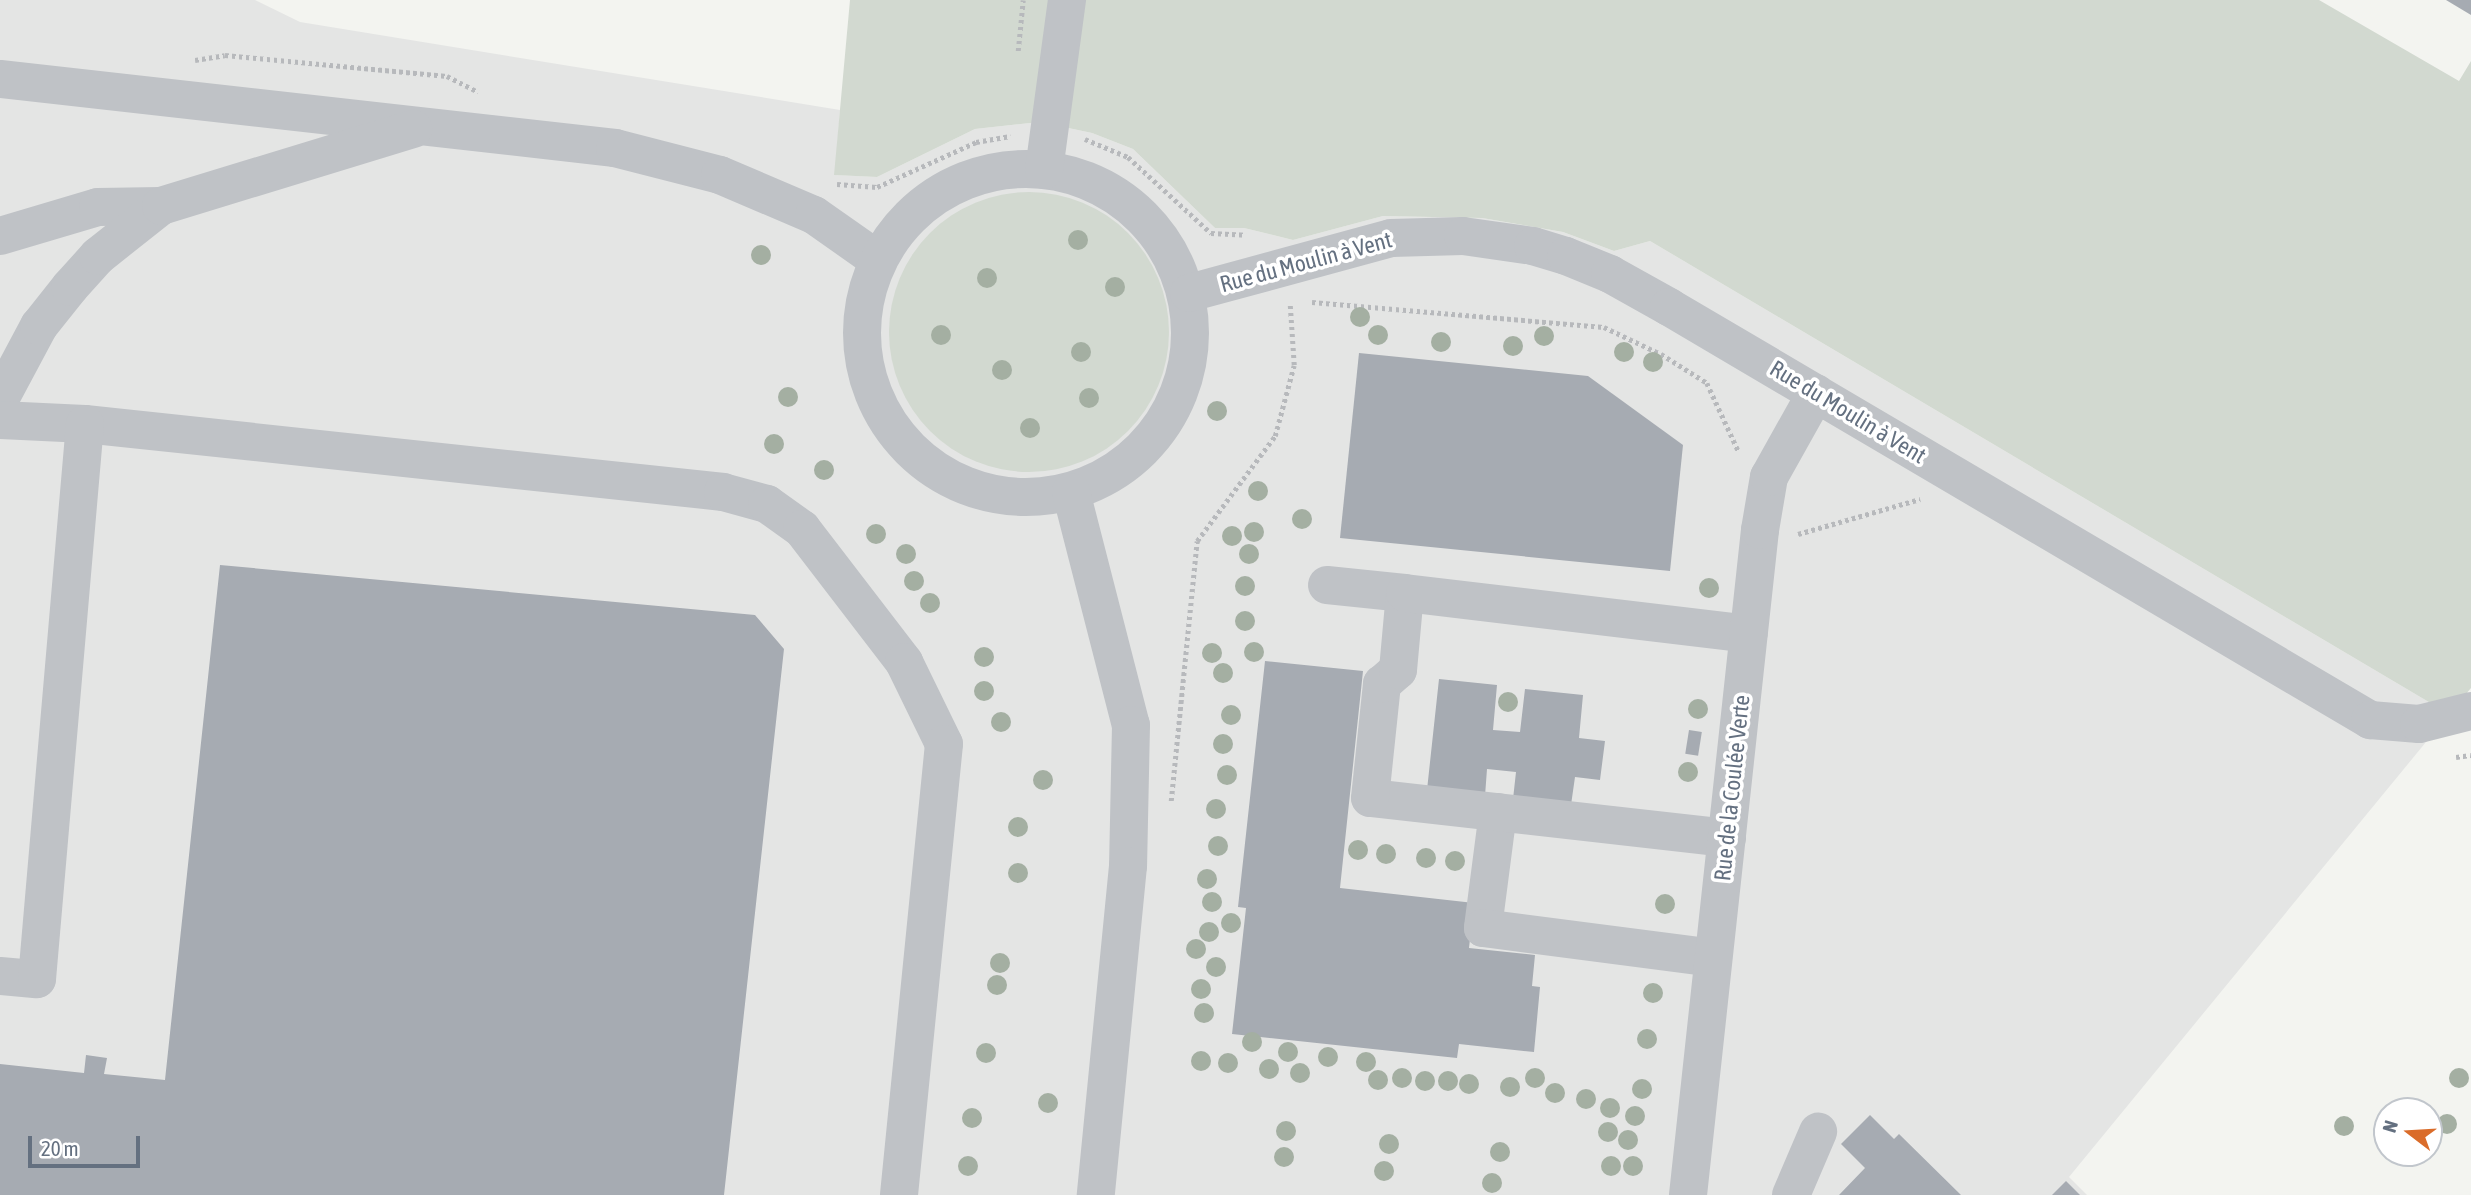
<!DOCTYPE html>
<meta charset="utf-8">
<style>
body{margin:0}
#map{position:relative;width:2471px;height:1195px;overflow:hidden;background:#f3f4f0;font-family:"Asap Condensed",sans-serif}
div>[style]{position:absolute}
[style*='--x']{left:calc(var(--x)*1px);top:calc(var(--y)*1px);width:calc(var(--w)*1px);rotate:calc(var(--a)*1deg)}
.built>*{inset:0;background:#e4e5e4}
.green>*{inset:0;background:#d2d9d0}
.round{border-radius:50%}
.building>*{inset:0;background:#a6abb2;transform-origin:0 0}
.path>*{height:4.5px;margin-top:-2.25px;transform-origin:0;background:repeating-linear-gradient(90deg,#b7b9bc 0 3.5px,transparent 0 7px)}
.minor>*{height:38px;margin:-19px;padding:0 19px;transform-origin:19px;border-radius:19px;background:#bfc2c6}
.minor>.ring{margin:-19px;padding:0;box-sizing:content-box;background:none;border:38px solid #bfc2c6;border-radius:50%}
.trees>*{width:20px;height:20px;margin:-10px;border-radius:50%;background:#a4afa2}
span{translate:-50% -50%;white-space:nowrap;text-align:center;line-height:1.15;-webkit-text-stroke:7px #fff;paint-order:stroke}
.street-label{font-size:23px;color:#647080}
.north{position:absolute;left:2373px;top:1097px;width:70px;height:70px;box-sizing:border-box;background:#fff;border:2px solid #c1c6cc;border-radius:50%;rotate:287deg;font-size:19px;font-weight:700;line-height:28px;text-align:center;color:#647080}
.north::after{content:'';display:block;margin:auto;width:24px;height:32px;background:#da6c2a;clip-path:polygon(50% 0,100% 100%,50% 72%,0 100%)}
.scale{position:absolute;left:28px;top:1136px;width:112px;height:32px;box-sizing:border-box;border:4px solid #647080;border-top:0;padding-left:9px;font-size:21px;line-height:24px;white-space:nowrap;color:#647080;-webkit-text-stroke:5px #fff;paint-order:stroke}
</style>
<div id="map">
<div class="built">
<i style="clip-path:polygon(0 0,255px 0,300px 22px,840px 110px,835px 175px,877px 177px,975px 129px,1040px 122px,1092px 133px,1133px 149px,1215px 228px,1244px 228px,1293px 240px,1383px 216px,1482px 218px,1563px 232px,1614px 251px,1650px 241px,2449px 714px,2069px 1177px,2087px 1195px,0 1195px)"></i>
</div>
<div class="green">
<i style="clip-path:polygon(850px 0,2319px 0,2459px 81px,2471px 61px,2471px 688px,2449px 714px,1650px 241px,1614px 251px,1563px 232px,1482px 218px,1383px 216px,1293px 240px,1244px 228px,1215px 228px,1133px 149px,1092px 133px,1040px 122px,975px 129px,877px 177px,834px 175px)"></i>
<i class="round" style="left:889px;top:192px;width:280px;height:280px"></i>
</div>
<div class="building">
<i style="clip-path:polygon(2446px 0,2471px 0,2471px 15px)"></i>
<i style="clip-path:polygon(1359px 353px,1588px 376px,1683px 445px,1670px 571px,1340px 538px)"></i>
<i style="clip-path:polygon(220px 565px,755px 615px,784px 649px,724px 1195px,0 1195px,0 1064px,84px 1073px,86px 1055px,107px 1058px,104px 1074px,165px 1080px)"></i>
<i style="clip-path:polygon(1265px 661px,1363px 671px,1340px 888px,1474px 903px,1469px 948px,1535px 955px,1532px 986px,1540px 987px,1534px 1052px,1459px 1044px,1457px 1058px,1232px 1034px,1246px 908px,1238px 907px)"></i>
<i style="clip-path:polygon(1439px 679px,1497px 685px,1493px 730px,1520px 732px,1525px 689px,1583px 695px,1579px 738px,1605px 741px,1600px 780px,1575px 777px,1571px 805px,1513px 799px,1516px 772px,1487px 769px,1485px 796px,1427px 790px)"></i>
<i style="left:1689px;top:730px;width:13px;height:24px;rotate:9deg"></i>
<i style="clip-path:polygon(1870px 1115px,1894px 1139px,1899px 1134px,1961px 1195px,1839px 1195px,1865px 1168px,1841px 1144px)"></i>
<i style="clip-path:polygon(2066px 1181px,2080px 1195px,2052px 1195px)"></i>
</div>
<div class="path">
<i style="--x:1018;--y:51;--w:51;--a:-84.4"></i>
<i style="--x:195;--y:60;--w:30;--a:-9"></i>
<i style="--x:225;--y:55;--w:223;--a:5.4"></i>
<i style="--x:447;--y:76;--w:35;--a:27"></i>
<i style="--x:1085;--y:139;--w:47;--a:22.7"></i>
<i style="--x:1128;--y:157;--w:113;--a:42.5"></i>
<i style="--x:1211;--y:233;--w:35;--a:3"></i>
<i style="--x:837;--y:184;--w:40;--a:4.3"></i>
<i style="--x:877;--y:187;--w:109;--a:-24.4"></i>
<i style="--x:976;--y:142;--w:35;--a:-10"></i>
<i style="--x:1312;--y:302;--w:293;--a:4.9"></i>
<i style="--x:1604;--y:327;--w:63;--a:25.3"></i>
<i style="--x:1661;--y:354;--w:54;--a:32.2"></i>
<i style="--x:1707;--y:383;--w:74;--a:65.2"></i>
<i style="--x:1798;--y:534;--w:127;--a:-16"></i>
<i style="--x:2456;--y:757;--w:15;--a:-8"></i>
<i style="--x:1171;--y:801;--w:261;--a:-84.3"></i>
<i style="--x:1197;--y:541;--w:131;--a:-53.4"></i>
<i style="--x:1275;--y:436;--w:73;--a:-75"></i>
<i style="--x:1294;--y:365;--w:61;--a:-93.8"></i>
</div>
<div class="minor">
<i style="--x:0;--y:79;--w:619;--a:6.4"></i>
<i style="--x:615;--y:148;--w:108;--a:14.4"></i>
<i style="--x:720;--y:175;--w:102;--a:23.1"></i>
<i style="--x:814;--y:215;--w:78;--a:35.1"></i>
<i class="ring" style="left:862px;top:169px;width:290px;height:290px"></i>
<i style="--x:1044;--y:170;--w:172;--a:-82.3"></i>
<i style="--x:0;--y:236;--w:102;--a:-16.5"></i>
<i style="--x:98;--y:207;--w:63;--a:-0.9"></i>
<i style="--x:1189;--y:293;--w:209;--a:-15.2"></i>
<i style="--x:1391;--y:238;--w:72;--a:-1.6"></i>
<i style="--x:1463;--y:236;--w:71;--a:8.1"></i>
<i style="--x:1533;--y:246;--w:34;--a:17"></i>
<i style="--x:1566;--y:256;--w:48;--a:22.2"></i>
<i style="--x:1610;--y:274;--w:68;--a:29.2"></i>
<i style="--x:1669;--y:307;--w:814;--a:30.5"></i>
<i style="--x:2370;--y:720;--w:49;--a:4.7"></i>
<i style="--x:2419;--y:724;--w:54;--a:-14"></i>
<i style="--x:0;--y:399;--w:83;--a:-61.9"></i>
<i style="--x:39;--y:326;--w:50;--a:-51.5"></i>
<i style="--x:70;--y:287;--w:42;--a:-47.9"></i>
<i style="--x:98;--y:256;--w:80;--a:-38.4"></i>
<i style="--x:161;--y:206;--w:264;--a:-17"></i>
<i style="--x:0;--y:420;--w:85;--a:2.7"></i>
<i style="--x:85;--y:424;--w:642;--a:6.08"></i>
<i style="--x:723;--y:492;--w:46;--a:15.3"></i>
<i style="--x:767;--y:504;--w:43;--a:35.5"></i>
<i style="--x:802;--y:529;--w:168;--a:52.5"></i>
<i style="--x:904;--y:662;--w:91;--a:64"></i>
<i style="--x:944;--y:744;--w:453;--a:95.7"></i>
<i style="--x:1071;--y:492;--w:241;--a:75.6"></i>
<i style="--x:1131;--y:725;--w:141;--a:91.2"></i>
<i style="--x:1128;--y:866;--w:331;--a:95.6"></i>
<i style="--x:1327;--y:585;--w:78;--a:5.9"></i>
<i style="--x:1498;--y:812;--w:117;--a:97.4"></i>
<i style="--x:1483;--y:928;--w:232;--a:7.4"></i>
<i style="--x:1727;--y:838;--w:359;--a:-173.6"></i>
<i style="--x:1370;--y:798;--w:115;--a:-84"></i>
<i style="--x:1382;--y:684;--w:21;--a:-41"></i>
<i style="--x:1398;--y:670;--w:77;--a:-84.8"></i>
<i style="--x:1405;--y:593;--w:346;--a:6.8"></i>
<i style="--x:0;--y:976;--w:37;--a:5"></i>
<i style="--x:37;--y:979;--w:557;--a:-85.06"></i>
<i style="--x:1688;--y:1195;--w:669;--a:-83.82"></i>
<i style="--x:1760;--y:530;--w:54;--a:-80.4"></i>
<i style="--x:1769;--y:477;--w:96;--a:-60.8"></i>
<i style="--x:1791;--y:1195;--w:69;--a:-66.8"></i>
</div>
<div class="trees">
<i style="left:1078px;top:240px"></i>
<i style="left:761px;top:255px"></i>
<i style="left:987px;top:278px"></i>
<i style="left:1115px;top:287px"></i>
<i style="left:1360px;top:317px"></i>
<i style="left:941px;top:335px"></i>
<i style="left:1378px;top:335px"></i>
<i style="left:1544px;top:336px"></i>
<i style="left:1441px;top:342px"></i>
<i style="left:1513px;top:346px"></i>
<i style="left:1081px;top:352px"></i>
<i style="left:1624px;top:352px"></i>
<i style="left:1653px;top:362px"></i>
<i style="left:1002px;top:370px"></i>
<i style="left:788px;top:397px"></i>
<i style="left:1089px;top:398px"></i>
<i style="left:1217px;top:411px"></i>
<i style="left:1030px;top:428px"></i>
<i style="left:774px;top:444px"></i>
<i style="left:824px;top:470px"></i>
<i style="left:1258px;top:491px"></i>
<i style="left:1302px;top:519px"></i>
<i style="left:1254px;top:532px"></i>
<i style="left:876px;top:534px"></i>
<i style="left:1232px;top:536px"></i>
<i style="left:906px;top:554px"></i>
<i style="left:1249px;top:554px"></i>
<i style="left:914px;top:581px"></i>
<i style="left:1245px;top:586px"></i>
<i style="left:1709px;top:588px"></i>
<i style="left:930px;top:603px"></i>
<i style="left:1245px;top:621px"></i>
<i style="left:1254px;top:652px"></i>
<i style="left:1212px;top:653px"></i>
<i style="left:984px;top:657px"></i>
<i style="left:1223px;top:673px"></i>
<i style="left:984px;top:691px"></i>
<i style="left:1508px;top:702px"></i>
<i style="left:1698px;top:709px"></i>
<i style="left:1231px;top:715px"></i>
<i style="left:1001px;top:722px"></i>
<i style="left:1223px;top:744px"></i>
<i style="left:1688px;top:772px"></i>
<i style="left:1227px;top:775px"></i>
<i style="left:1043px;top:780px"></i>
<i style="left:1216px;top:809px"></i>
<i style="left:1018px;top:827px"></i>
<i style="left:1218px;top:846px"></i>
<i style="left:1358px;top:850px"></i>
<i style="left:1386px;top:854px"></i>
<i style="left:1426px;top:858px"></i>
<i style="left:1455px;top:861px"></i>
<i style="left:1018px;top:873px"></i>
<i style="left:1207px;top:879px"></i>
<i style="left:1212px;top:902px"></i>
<i style="left:1665px;top:904px"></i>
<i style="left:1231px;top:923px"></i>
<i style="left:1209px;top:932px"></i>
<i style="left:1196px;top:949px"></i>
<i style="left:1000px;top:963px"></i>
<i style="left:1216px;top:967px"></i>
<i style="left:997px;top:985px"></i>
<i style="left:1201px;top:989px"></i>
<i style="left:1653px;top:993px"></i>
<i style="left:1204px;top:1013px"></i>
<i style="left:1647px;top:1039px"></i>
<i style="left:1252px;top:1042px"></i>
<i style="left:1288px;top:1052px"></i>
<i style="left:986px;top:1053px"></i>
<i style="left:1328px;top:1057px"></i>
<i style="left:1201px;top:1061px"></i>
<i style="left:1366px;top:1062px"></i>
<i style="left:1228px;top:1063px"></i>
<i style="left:1269px;top:1069px"></i>
<i style="left:1300px;top:1073px"></i>
<i style="left:1402px;top:1078px"></i>
<i style="left:1535px;top:1078px"></i>
<i style="left:2459px;top:1078px"></i>
<i style="left:1378px;top:1080px"></i>
<i style="left:1425px;top:1081px"></i>
<i style="left:1448px;top:1081px"></i>
<i style="left:1469px;top:1084px"></i>
<i style="left:1510px;top:1087px"></i>
<i style="left:1642px;top:1089px"></i>
<i style="left:1555px;top:1093px"></i>
<i style="left:1586px;top:1099px"></i>
<i style="left:1048px;top:1103px"></i>
<i style="left:1610px;top:1108px"></i>
<i style="left:1635px;top:1116px"></i>
<i style="left:972px;top:1118px"></i>
<i style="left:2447px;top:1124px"></i>
<i style="left:2344px;top:1126px"></i>
<i style="left:1286px;top:1131px"></i>
<i style="left:1608px;top:1132px"></i>
<i style="left:1628px;top:1140px"></i>
<i style="left:1389px;top:1144px"></i>
<i style="left:1500px;top:1152px"></i>
<i style="left:1284px;top:1157px"></i>
<i style="left:968px;top:1166px"></i>
<i style="left:1611px;top:1166px"></i>
<i style="left:1633px;top:1166px"></i>
<i style="left:1384px;top:1171px"></i>
<i style="left:1492px;top:1183px"></i>
</div>
<div class="street-label">
<span style="left:1306px;top:262px;rotate:-15deg">Rue du Moulin à Vent</span>
<span style="left:1848px;top:412px;rotate:31deg">Rue du Moulin à Vent</span>
<span style="left:1732px;top:788px;rotate:-84deg">Rue de la Coulée Verte</span>
</div>
<div class="north">N</div>
<div class="scale">20 m</div>
</div>
